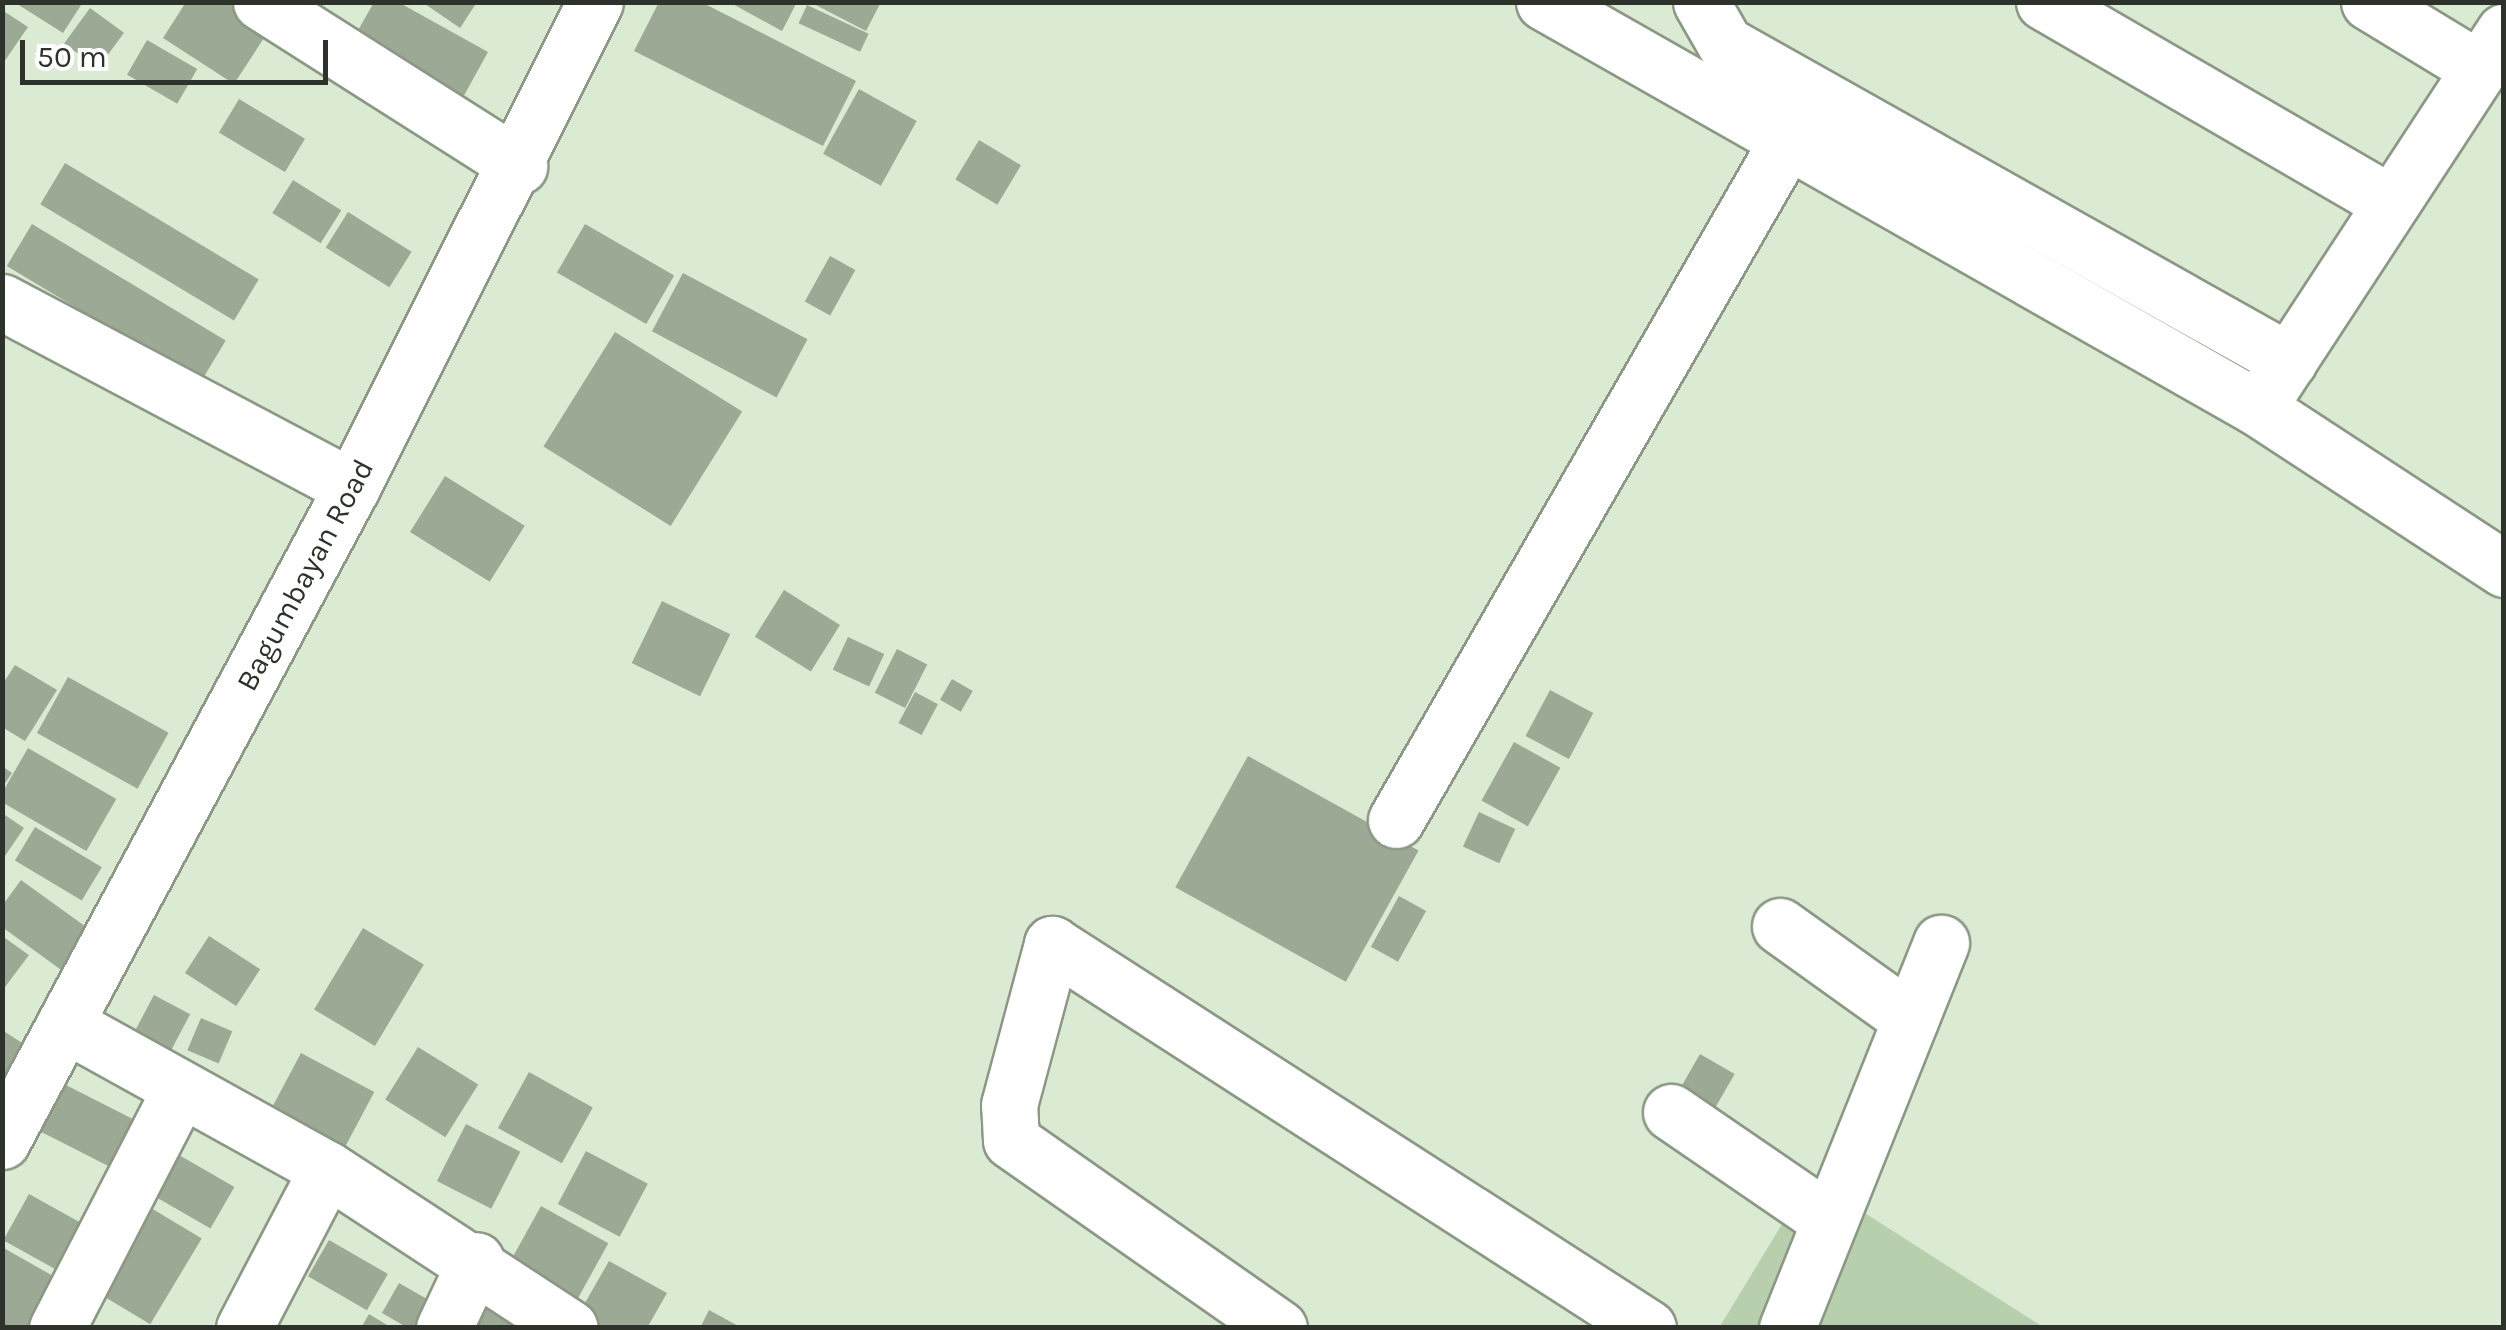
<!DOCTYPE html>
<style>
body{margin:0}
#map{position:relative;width:2506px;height:1330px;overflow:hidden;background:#daead3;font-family:Karla,sans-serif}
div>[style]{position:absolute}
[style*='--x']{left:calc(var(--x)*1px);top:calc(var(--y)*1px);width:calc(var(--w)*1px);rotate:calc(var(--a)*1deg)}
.green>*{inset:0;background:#b8cfad}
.building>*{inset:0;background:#9caa95;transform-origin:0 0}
.roads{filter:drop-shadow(2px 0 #8b9984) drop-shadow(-2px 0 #8b9984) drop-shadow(0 2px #8b9984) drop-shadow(0 -2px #8b9984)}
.minor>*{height:55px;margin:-27.5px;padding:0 27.5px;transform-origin:27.5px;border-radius:27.5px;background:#fff}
span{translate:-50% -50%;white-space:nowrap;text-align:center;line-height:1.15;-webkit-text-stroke:9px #fff;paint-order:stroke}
.street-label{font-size:30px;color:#2d332a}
.frame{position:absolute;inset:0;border:5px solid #2d332a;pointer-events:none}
.scale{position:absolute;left:20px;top:40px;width:308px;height:45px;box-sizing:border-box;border:5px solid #2d332a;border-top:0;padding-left:12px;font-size:30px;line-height:35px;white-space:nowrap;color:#2d332a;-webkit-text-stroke:8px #fff;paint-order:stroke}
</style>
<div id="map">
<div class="green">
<i style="clip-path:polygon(1810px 1178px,2043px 1327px,1719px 1328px)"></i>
</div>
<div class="building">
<i style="clip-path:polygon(14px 2px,83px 2px,63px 33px)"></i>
<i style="clip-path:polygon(186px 2px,259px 2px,279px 15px,234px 84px,163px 38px)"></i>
<i style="clip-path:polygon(374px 2px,398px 2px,488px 52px,456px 110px,347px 50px)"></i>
<i style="clip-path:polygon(422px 2px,477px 2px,460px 28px)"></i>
<i style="clip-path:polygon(659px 2px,701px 2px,856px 81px,823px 146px,634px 51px)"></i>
<i style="clip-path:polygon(729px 2px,797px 2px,782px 31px)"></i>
<i style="clip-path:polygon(810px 2px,881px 2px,866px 31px)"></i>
<i style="left:807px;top:5px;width:68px;height:20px;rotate:25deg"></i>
<i style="left:90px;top:8px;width:42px;height:44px;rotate:36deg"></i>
<i style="clip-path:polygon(2px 10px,28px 27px,2px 65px)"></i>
<i style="left:147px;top:40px;width:58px;height:40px;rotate:30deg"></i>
<i style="left:859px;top:89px;width:66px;height:74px;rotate:29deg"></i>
<i style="left:239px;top:99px;width:77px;height:39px;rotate:31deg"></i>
<i style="left:979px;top:140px;width:49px;height:46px;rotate:31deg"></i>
<i style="left:65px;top:163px;width:226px;height:48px;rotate:31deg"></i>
<i style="left:293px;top:180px;width:57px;height:39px;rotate:32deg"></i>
<i style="left:348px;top:212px;width:75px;height:42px;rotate:32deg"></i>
<i style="left:32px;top:224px;width:226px;height:49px;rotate:31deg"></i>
<i style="left:585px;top:224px;width:103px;height:56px;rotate:30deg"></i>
<i style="left:830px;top:256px;width:29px;height:52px;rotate:29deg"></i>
<i style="left:683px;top:273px;width:141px;height:66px;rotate:28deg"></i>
<i style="left:615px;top:332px;width:150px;height:135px;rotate:32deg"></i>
<i style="left:445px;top:476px;width:94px;height:66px;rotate:32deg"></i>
<i style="left:784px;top:590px;width:66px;height:55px;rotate:32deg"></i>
<i style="left:662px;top:601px;width:76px;height:69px;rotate:26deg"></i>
<i style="left:848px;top:637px;width:40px;height:36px;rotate:25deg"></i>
<i style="left:897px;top:649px;width:34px;height:49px;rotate:27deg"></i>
<i style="clip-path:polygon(15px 665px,57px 690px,25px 741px,2px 727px,2px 685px)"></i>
<i style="left:68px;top:677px;width:115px;height:64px;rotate:29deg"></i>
<i style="left:952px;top:679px;width:24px;height:24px;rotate:30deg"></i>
<i style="left:1550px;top:690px;width:49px;height:52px;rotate:28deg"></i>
<i style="left:915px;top:692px;width:26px;height:35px;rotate:28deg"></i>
<i style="left:1514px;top:742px;width:53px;height:67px;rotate:29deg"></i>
<i style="left:28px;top:748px;width:102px;height:60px;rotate:30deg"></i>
<i style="left:1248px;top:756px;width:195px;height:150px;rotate:29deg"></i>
<i style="clip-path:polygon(2px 766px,12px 773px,2px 788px)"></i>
<i style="left:1479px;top:812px;width:40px;height:38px;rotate:25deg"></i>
<i style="clip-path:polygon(2px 813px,24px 828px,5px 856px,2px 854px)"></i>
<i style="left:35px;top:827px;width:78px;height:39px;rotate:31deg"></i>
<i style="clip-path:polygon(21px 880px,93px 932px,64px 972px,2px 927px,2px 906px)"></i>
<i style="left:1399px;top:896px;width:31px;height:58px;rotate:29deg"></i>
<i style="left:363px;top:928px;width:71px;height:95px;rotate:31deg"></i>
<i style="clip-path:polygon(2px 936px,29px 955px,2px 991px)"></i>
<i style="left:209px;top:936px;width:61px;height:44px;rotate:33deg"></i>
<i style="left:154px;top:995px;width:41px;height:50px;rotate:28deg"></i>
<i style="left:201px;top:1018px;width:34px;height:35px;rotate:23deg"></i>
<i style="clip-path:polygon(2px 1030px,30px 1048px,9px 1079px,2px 1074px)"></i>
<i style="left:418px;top:1047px;width:71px;height:62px;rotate:32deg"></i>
<i style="left:301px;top:1053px;width:83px;height:72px;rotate:28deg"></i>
<i style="left:1700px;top:1054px;width:40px;height:53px;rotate:30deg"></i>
<i style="left:529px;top:1072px;width:73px;height:64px;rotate:29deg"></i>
<i style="left:62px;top:1083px;width:90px;height:53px;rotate:27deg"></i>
<i style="left:466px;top:1124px;width:61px;height:64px;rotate:27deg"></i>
<i style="left:586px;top:1151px;width:70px;height:60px;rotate:28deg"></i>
<i style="left:179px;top:1155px;width:64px;height:48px;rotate:30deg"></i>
<i style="left:29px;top:1194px;width:68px;height:53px;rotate:29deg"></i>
<i style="left:146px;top:1205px;width:65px;height:100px;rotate:31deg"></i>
<i style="left:541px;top:1206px;width:77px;height:79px;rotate:29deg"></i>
<i style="left:329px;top:1240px;width:68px;height:42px;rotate:30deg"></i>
<i style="clip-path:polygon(2px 1247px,62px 1281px,35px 1328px,2px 1328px)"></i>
<i style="clip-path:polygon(609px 1261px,667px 1293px,647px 1328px,600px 1328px,578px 1315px)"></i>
<i style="clip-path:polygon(399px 1283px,448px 1311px,438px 1328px,408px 1328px,382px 1313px)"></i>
<i style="clip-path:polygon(482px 1303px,527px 1328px,468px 1328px)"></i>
<i style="clip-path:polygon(709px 1310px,742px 1328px,700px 1328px)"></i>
<i style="clip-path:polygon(369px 1314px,392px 1328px,361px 1328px)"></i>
</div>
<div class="roads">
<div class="minor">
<i style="--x:261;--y:2;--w:306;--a:32.4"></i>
<i style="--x:1544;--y:2;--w:821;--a:29.62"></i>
<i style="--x:2258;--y:408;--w:294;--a:33.2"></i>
<i style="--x:1701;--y:2;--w:48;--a:60.3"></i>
<i style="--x:1725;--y:44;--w:647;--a:29.34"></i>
<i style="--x:2044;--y:2;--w:401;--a:30.1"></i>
<i style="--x:2369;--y:2;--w:129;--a:31.3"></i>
<i style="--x:2;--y:302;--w:396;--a:27.9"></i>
<i style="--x:2270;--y:389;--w:427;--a:-56.8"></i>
<i style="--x:1396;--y:820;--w:781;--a:-60.06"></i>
<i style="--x:1780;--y:926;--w:160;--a:35.6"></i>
<i style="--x:65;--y:1024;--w:299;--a:29"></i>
<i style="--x:327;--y:1169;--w:290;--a:33.2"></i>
<i style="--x:1671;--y:1112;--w:191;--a:34.4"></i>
<i style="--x:2;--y:1141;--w:742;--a:-61.85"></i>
<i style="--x:352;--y:487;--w:542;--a:-63.39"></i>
<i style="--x:57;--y:1328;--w:263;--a:-62.7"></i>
<i style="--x:244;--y:1328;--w:179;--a:-62.4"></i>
<i style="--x:444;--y:1328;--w:75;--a:-64.8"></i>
<i style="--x:1279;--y:1328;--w:327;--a:-145"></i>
<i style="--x:1011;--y:1140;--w:35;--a:-93"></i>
<i style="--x:1009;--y:1105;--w:167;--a:-75"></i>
<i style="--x:1052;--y:944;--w:709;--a:32.79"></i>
<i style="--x:1787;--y:1328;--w:415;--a:-68.2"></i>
</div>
</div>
<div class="street-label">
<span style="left:305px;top:575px;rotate:-62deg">Bagumbayan Road</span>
</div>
<div class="frame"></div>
<div class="scale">50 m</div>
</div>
